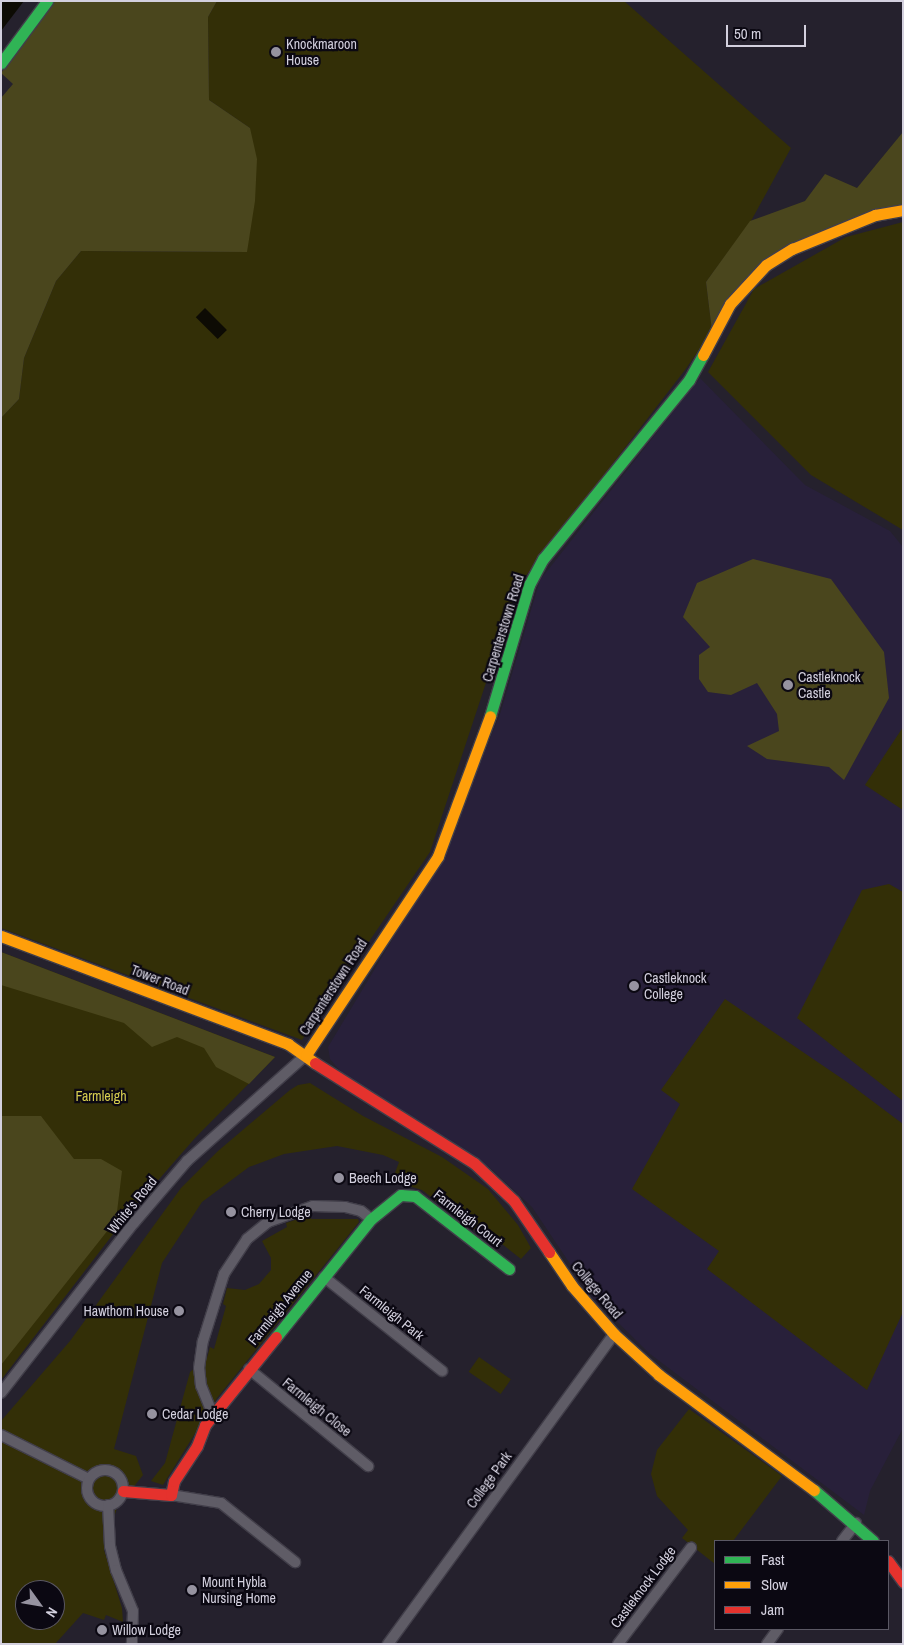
<!DOCTYPE html>
<style>
body{margin:0}
#map{position:relative;width:904px;height:1645px;overflow:hidden;background:#25212d;font-family:"Archivo Narrow",sans-serif}
div>[style]{position:absolute}
[style*='--x']{left:calc(var(--x)*1px);top:calc(var(--y)*1px);width:calc(var(--w)*1px);rotate:calc(var(--a)*1deg)}
.built>*{inset:0;background:#28203a}
.green>*{inset:0;background:#332f07;transform-origin:0 0}
.forest>*{inset:0;background:#4a461d}
.water>*{inset:0;background:#0d0b04;transform-origin:0 0}
.roads{filter:drop-shadow(1px 0 #413e49) drop-shadow(-1px 0 #413e49) drop-shadow(0 1px #413e49) drop-shadow(0 -1px #413e49)}
.street>*{height:10px;margin:-5px;padding:0 5px;transform-origin:5px;border-radius:5px;background:#5f5c66}
.street>.ring{margin:-5px;padding:0;box-sizing:content-box;background:none;border:10px solid #5f5c66;border-radius:50%}
.fast>*{height:11px;margin:-5.5px;padding:0 5.5px;transform-origin:5.5px;border-radius:5.5px;background:#30b455}
.slow>*{height:11px;margin:-5.5px;padding:0 5.5px;transform-origin:5.5px;border-radius:5.5px;background:#ff9f0a}
.jam>*{height:11px;margin:-5.5px;padding:0 5.5px;transform-origin:5.5px;border-radius:5.5px;background:#e5322d}
.dots>*{width:14px;height:14px;translate:-50% -50%;box-sizing:border-box;border:2px solid #0b0812;border-radius:50%}
span{translate:-50% -50%;white-space:nowrap;text-align:center;line-height:1.15;-webkit-text-stroke:4.5px #0b0812;paint-order:stroke}
.poi-label{font-size:14px;color:#d3d0de}
.left{translate:0 -50%;text-align:left}
.right{translate:-100% -50%;text-align:right}
.street-label{font-size:14px;color:#d3d0de}
.park-label{font-size:14px;color:#d6cd4f}
.frame{position:absolute;inset:0;border:2px solid #d3d0de;pointer-events:none}
.legend{position:absolute;left:714px;top:1540px;width:175px;height:90px;box-sizing:border-box;background:#0b0812;border:1px solid #5b5864;margin:0;padding:6px 9px;list-style:none;font-size:15px;color:#d3d0de}
.legend li{display:flex;align-items:center;gap:10px;height:25px}
.legend b{width:25px;border:1px solid #5b5864}
.north{position:absolute;left:15px;top:1580px;width:50px;height:50px;box-sizing:border-box;background:#0b0812;border:1px solid #5b5864;border-radius:50%;rotate:122deg;font-size:14px;font-weight:700;line-height:20px;text-align:center;color:#d3d0de}
.north::after{content:'';display:block;margin:auto;width:18px;height:22px;background:#9693a0;clip-path:polygon(50% 0,100% 100%,50% 72%,0 100%)}
.scale{position:absolute;left:726px;top:25px;width:80px;height:22px;box-sizing:border-box;border:2px solid #d3d0de;border-top:0;padding-left:6px;font-size:15px;line-height:18px;white-space:nowrap;color:#d3d0de;-webkit-text-stroke:4px #0b0812;paint-order:stroke}
</style>
<div id="map">
<div class="built">
<i style="clip-path:polygon(700px 378px,805px 485px,890px 531px,903px 547px,903px 1428px,870px 1491px,864px 1515px,650px 1354px,593px 1298px,532px 1207px,489px 1167px,342px 1073px,330px 1059px,328px 1047px,443px 855px,500px 714px,540px 580px)"></i>
</div>
<div class="green">
<i style="clip-path:polygon(217px 1px,624px 1px,791px 148px,751px 221px,706px 282px,712px 331px,685px 370px,518px 586px,430px 852px,302px 1040px,1px 928px,1px 418px,19px 399px,24px 358px,56px 281px,81px 251px,247px 252px,250px 128px,209px 100px,208px 17px)"></i>
<i style="clip-path:polygon(903px 222px,903px 530px,811px 475px,708px 372px,754px 289px,846px 237px)"></i>
<i style="clip-path:polygon(903px 727px,903px 810px,865px 785px)"></i>
<i style="clip-path:polygon(889px 884px,903px 892px,903px 1101px,797px 1018px,862px 890px)"></i>
<i style="clip-path:polygon(1px 952px,275px 1057px,195px 1138px,127px 1216px,1px 1380px)"></i>
<i style="clip-path:polygon(725px 999px,847px 1082px,903px 1124px,903px 1312px,867px 1390px,707px 1269px,719px 1251px,632px 1189px,680px 1104px,661px 1090px)"></i>
<i style="clip-path:polygon(evenodd,310px 1083px,363px 1116px,442px 1157px,488px 1189px,518px 1225px,531px 1248px,521px 1259px,479px 1226px,473px 1230px,422px 1190px,392px 1181px,399px 1162px,383px 1155px,337px 1146px,284px 1154px,249px 1167px,202px 1202px,162px 1263px,114px 1449px,136px 1456px,143px 1475px,117px 1508px,104px 1550px,122px 1608px,123px 1622px,106px 1615px,104px 1620px,83px 1613px,55px 1644px,1px 1644px,1px 1421px,70px 1341px,181px 1188px,218px 1151px,290px 1090px,298px 1085px,310px 1083px,25px 1590px,55px 1590px,55px 1620px,25px 1620px,25px 1590px)"></i>
<i style="clip-path:polygon(310px 1215px,311px 1219px,358px 1219px,359px 1222px,217px 1398px,163px 1485px,151px 1481px,165px 1463px,190px 1372px,207px 1358px,210px 1347px,214px 1349px,226px 1306px,223px 1304px,227px 1288px,245px 1290px,259px 1284px,271px 1270px,271px 1258px,262px 1241px,287px 1227px,286px 1223px)"></i>
<i style="left:479px;top:1357px;width:39px;height:18px;rotate:35deg"></i>
<i style="clip-path:polygon(689px 1409px,782px 1476px,733px 1541px,715px 1541px,715px 1564px,682px 1538px,688px 1530px,657px 1496px,651px 1474px,657px 1450px)"></i>
</div>
<div class="forest">
<i style="clip-path:polygon(55px 1px,217px 1px,208px 17px,209px 100px,250px 128px,257px 159px,255px 201px,247px 252px,81px 251px,56px 281px,24px 358px,19px 399px,1px 418px,1px 98px,13px 84px,1px 73px)"></i>
<i style="clip-path:polygon(903px 132px,903px 205px,790px 244px,712px 331px,706px 282px,750px 221px,805px 201px,825px 174px,857px 188px)"></i>
<i style="clip-path:polygon(753px 559px,831px 579px,884px 652px,889px 698px,844px 780px,829px 767px,767px 759px,747px 746px,779px 731px,777px 714px,757px 683px,731px 695px,708px 692px,699px 679px,699px 655px,710px 647px,683px 617px,697px 583px)"></i>
<i style="clip-path:polygon(1px 952px,275px 1057px,249px 1084px,216px 1067px,204px 1048px,177px 1037px,152px 1047px,124px 1023px,1px 985px)"></i>
<i style="clip-path:polygon(1px 1116px,41px 1116px,74px 1159px,101px 1159px,122px 1171px,116px 1220px,1px 1365px)"></i>
</div>
<div class="water">
<i style="clip-path:polygon(1px 1px,24px 1px,1px 31px)"></i>
<i style="left:205px;top:308px;width:31px;height:13px;rotate:45deg"></i>
</div>
<div class="roads">
<div class="street">
<i style="--x:324;--y:1277;--w:151;--a:38.5"></i>
<i style="--x:249;--y:1369;--w:154;--a:39.2"></i>
<i style="--x:1;--y:1393;--w:216;--a:-52"></i>
<i style="--x:134;--y:1223;--w:82;--a:-49.5"></i>
<i style="--x:187;--y:1161;--w:159;--a:-41.7"></i>
<i style="--x:213;--y:1415;--w:31;--a:-112"></i>
<i style="--x:201;--y:1386;--w:18;--a:-96"></i>
<i style="--x:199;--y:1368;--w:27;--a:-82"></i>
<i style="--x:203;--y:1341;--w:70;--a:-72.6"></i>
<i style="--x:224;--y:1274;--w:42;--a:-56.7"></i>
<i style="--x:247;--y:1239;--w:27;--a:-39"></i>
<i style="--x:268;--y:1222;--w:48;--a:-19.6"></i>
<i style="--x:313;--y:1206;--w:32;--a:2"></i>
<i style="--x:345;--y:1207;--w:16;--a:14"></i>
<i style="--x:361;--y:1211;--w:13;--a:39"></i>
<i style="--x:1;--y:1435;--w:98;--a:26.6"></i>
<i class="ring" style="left:87px;top:1470px;width:26px;height:26px"></i>
<i style="--x:171;--y:1495;--w:51;--a:9.1"></i>
<i style="--x:221;--y:1503;--w:95;--a:38.6"></i>
<i style="--x:108;--y:1505;--w:41;--a:87.2"></i>
<i style="--x:110;--y:1546;--w:25;--a:76"></i>
<i style="--x:116;--y:1570;--w:44;--a:67.5"></i>
<i style="--x:133;--y:1611;--w:33;--a:92"></i>
<i style="--x:842;--y:1541;--w:23;--a:-52"></i>
<i style="--x:388;--y:1644;--w:384;--a:-53.9"></i>
<i style="--x:618;--y:1644;--w:121;--a:-52.8"></i>
<i style="--x:767;--y:1644;--w:19;--a:-54"></i>
</div>
<div class="fast">
<i style="--x:1;--y:63;--w:77;--a:-53.4"></i>
<i style="--x:490;--y:716;--w:137;--a:-73.4"></i>
<i style="--x:529;--y:585;--w:30;--a:-62"></i>
<i style="--x:543;--y:559;--w:231;--a:-50.8"></i>
<i style="--x:689;--y:380;--w:29;--a:-61"></i>
<i style="--x:276;--y:1337;--w:151;--a:-51.2"></i>
<i style="--x:371;--y:1219;--w:38;--a:-39"></i>
<i style="--x:401;--y:1195;--w:14;--a:4"></i>
<i style="--x:415;--y:1196;--w:119;--a:37.8"></i>
<i style="--x:814;--y:1490;--w:78;--a:40.8"></i>
</div>
<div class="slow">
<i style="--x:703;--y:355;--w:58;--a:-62.1"></i>
<i style="--x:730;--y:304;--w:53;--a:-47.3"></i>
<i style="--x:766;--y:265;--w:31;--a:-32"></i>
<i style="--x:792;--y:249;--w:90;--a:-22.3"></i>
<i style="--x:875;--y:215;--w:28;--a:-10"></i>
<i style="--x:1;--y:936;--w:307;--a:20.6"></i>
<i style="--x:288;--y:1044;--w:33;--a:35"></i>
<i style="--x:306;--y:1055;--w:239;--a:-56.4"></i>
<i style="--x:438;--y:856;--w:149;--a:-69.6"></i>
<i style="--x:549;--y:1252;--w:41;--a:55.9"></i>
<i style="--x:572;--y:1286;--w:64;--a:48.8"></i>
<i style="--x:614;--y:1334;--w:61;--a:42.3"></i>
<i style="--x:659;--y:1375;--w:193;--a:36.6"></i>
</div>
<div class="jam">
<i style="--x:315;--y:1063;--w:188;--a:32.2"></i>
<i style="--x:474;--y:1163;--w:55;--a:43.5"></i>
<i style="--x:514;--y:1201;--w:62;--a:55.5"></i>
<i style="--x:123;--y:1491;--w:48;--a:4.8"></i>
<i style="--x:171;--y:1495;--w:14;--a:-78"></i>
<i style="--x:174;--y:1481;--w:42;--a:-56.7"></i>
<i style="--x:197;--y:1446;--w:22;--a:-69"></i>
<i style="--x:205;--y:1425;--w:113;--a:-51.1"></i>
<i style="--x:888;--y:1561;--w:26;--a:54"></i>
</div>
</div>
<div class="dots">
<i style="left:276px;top:52px;background:#9693a0"></i>
<i style="left:788px;top:685px;background:#9693a0"></i>
<i style="left:634px;top:986px;background:#9693a0"></i>
<i style="left:339px;top:1178px;background:#9693a0"></i>
<i style="left:231px;top:1212px;background:#9693a0"></i>
<i style="left:179px;top:1311px;background:#9693a0"></i>
<i style="left:152px;top:1414px;background:#9693a0"></i>
<i style="left:192px;top:1590px;background:#9693a0"></i>
<i style="left:102px;top:1630px;background:#9693a0"></i>
</div>
<div class="poi-label">
<span class="left" style="left:286px;top:52px">Knockmaroon<br>House</span>
<span class="left" style="left:798px;top:685px">Castleknock<br>Castle</span>
<span class="left" style="left:644px;top:986px">Castleknock<br>College</span>
<span class="left" style="left:349px;top:1178px">Beech Lodge</span>
<span class="left" style="left:241px;top:1212px">Cherry Lodge</span>
<span class="right" style="left:169px;top:1311px">Hawthorn House</span>
<span class="left" style="left:162px;top:1414px">Cedar Lodge</span>
<span class="left" style="left:202px;top:1590px">Mount Hybla<br>Nursing Home</span>
<span class="left" style="left:112px;top:1630px">Willow Lodge</span>
</div>
<div class="street-label">
<span style="left:503px;top:628px;rotate:-73deg">Carpenterstown Road</span>
<span style="left:160px;top:980px;rotate:21deg">Tower Road</span>
<span style="left:333px;top:987px;rotate:-57deg">Carpenterstown Road</span>
<span style="left:132px;top:1205px;rotate:-51deg">White's Road</span>
<span style="left:468px;top:1218px;rotate:38deg">Farmleigh Court</span>
<span style="left:597px;top:1290px;rotate:50deg">College Road</span>
<span style="left:280px;top:1307px;rotate:-51deg">Farmleigh Avenue</span>
<span style="left:392px;top:1313px;rotate:39deg">Farmleigh Park</span>
<span style="left:317px;top:1407px;rotate:39deg">Farmleigh Close</span>
<span style="left:489px;top:1480px;rotate:-54deg">College Park</span>
<span style="left:643px;top:1587px;rotate:-53deg">Castleknock Lodge</span>
</div>
<div class="park-label">
<span style="left:101px;top:1096px">Farmleigh</span>
</div>
<div class="frame"></div>
<ul class="legend">
<li><b style="height:6px;background:#30b455"></b>Fast</li>
<li><b style="height:6px;background:#ff9f0a"></b>Slow</li>
<li><b style="height:6px;background:#e5322d"></b>Jam</li>
</ul>
<div class="north">N</div>
<div class="scale">50 m</div>
</div>
